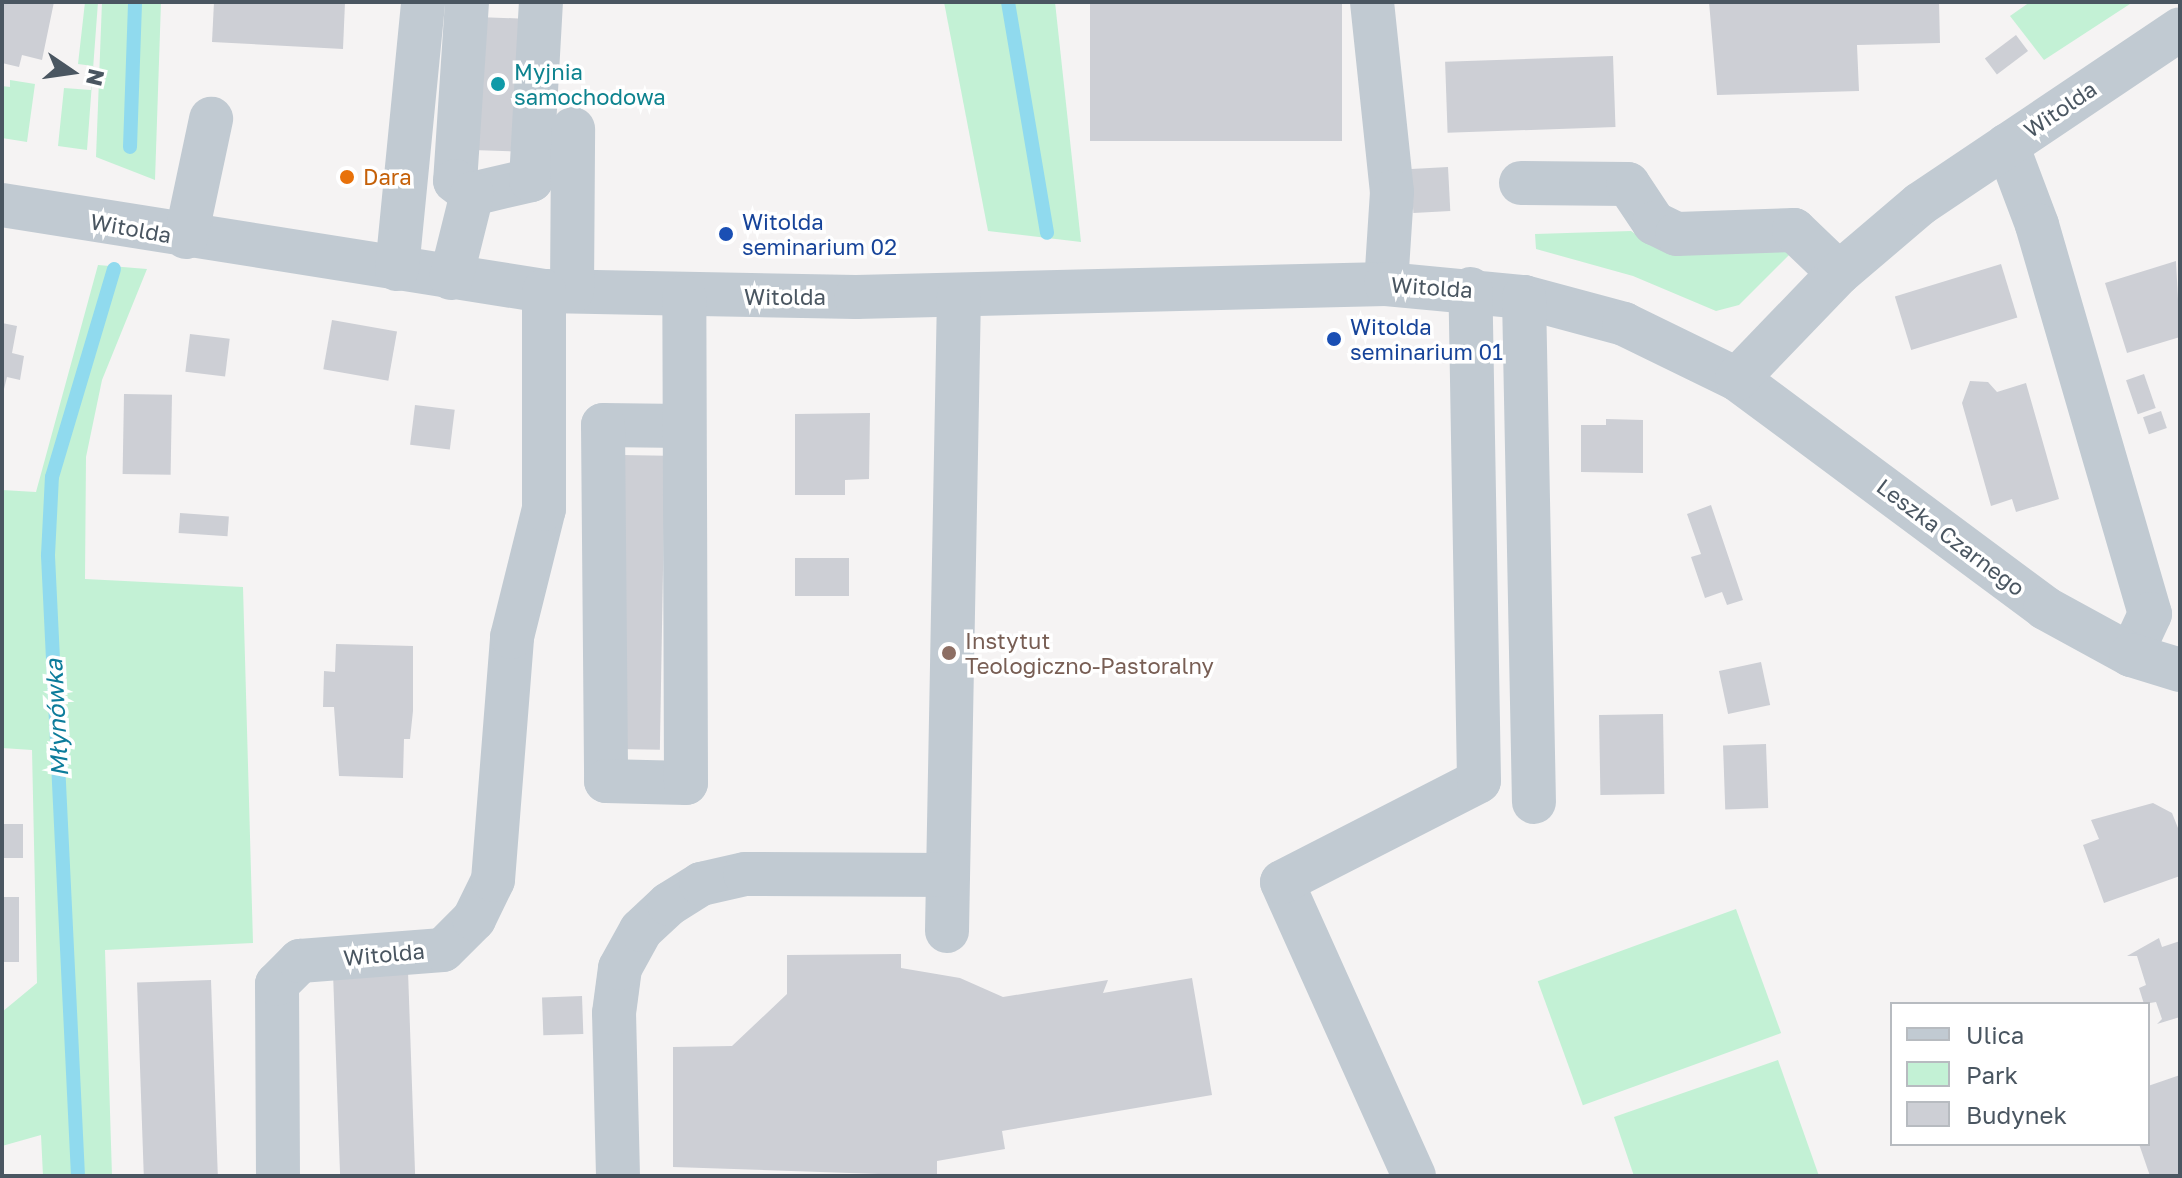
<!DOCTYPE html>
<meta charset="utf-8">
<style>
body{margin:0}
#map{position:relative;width:2182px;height:1178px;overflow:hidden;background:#f5f3f3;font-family:"Golos Text",sans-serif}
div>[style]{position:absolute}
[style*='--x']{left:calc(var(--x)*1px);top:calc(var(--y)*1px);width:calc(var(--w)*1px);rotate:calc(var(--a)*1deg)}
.green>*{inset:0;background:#c3f1d5;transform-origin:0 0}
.stream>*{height:14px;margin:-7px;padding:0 7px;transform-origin:7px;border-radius:7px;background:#90daee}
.building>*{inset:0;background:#cdcfd5;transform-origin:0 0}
.minor>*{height:44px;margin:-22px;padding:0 22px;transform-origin:22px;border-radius:22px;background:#c1cad2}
.dots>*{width:22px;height:22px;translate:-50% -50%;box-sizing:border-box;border:4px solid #fff;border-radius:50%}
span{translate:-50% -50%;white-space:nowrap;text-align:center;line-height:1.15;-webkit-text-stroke:7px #fff;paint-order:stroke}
.culture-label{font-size:22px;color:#0d838f}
.left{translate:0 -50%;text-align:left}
.street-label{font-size:22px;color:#4a5661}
.food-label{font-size:22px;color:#c56008}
.transit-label{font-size:22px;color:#164399}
.education-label{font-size:22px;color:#785e54}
.water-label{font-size:24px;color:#0c7c9b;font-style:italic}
.frame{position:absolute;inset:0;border:4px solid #4a5661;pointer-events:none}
.legend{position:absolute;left:1890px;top:1002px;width:260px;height:144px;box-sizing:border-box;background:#fff;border:2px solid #b7bbc0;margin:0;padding:10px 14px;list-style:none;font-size:24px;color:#4a5661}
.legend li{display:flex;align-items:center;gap:16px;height:40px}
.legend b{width:40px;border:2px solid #b7bbc0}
.north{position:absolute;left:32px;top:32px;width:80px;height:80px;-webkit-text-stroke:6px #fff;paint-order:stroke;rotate:103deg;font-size:22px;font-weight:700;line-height:32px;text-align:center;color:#4a5661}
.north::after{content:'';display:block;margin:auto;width:28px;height:36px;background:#4a5661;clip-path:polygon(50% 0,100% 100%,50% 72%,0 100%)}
</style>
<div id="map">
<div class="green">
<i style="clip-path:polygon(85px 2px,98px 2px,87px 150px,58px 146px,64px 88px,91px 90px,93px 66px,78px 64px)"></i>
<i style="clip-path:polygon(102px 2px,161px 2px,155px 180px,96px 157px)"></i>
<i style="clip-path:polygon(944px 2px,1055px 2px,1081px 242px,988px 231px)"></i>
<i style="clip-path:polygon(2030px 2px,2133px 2px,2044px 60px,2010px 16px)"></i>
<i style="clip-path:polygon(10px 80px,35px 84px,27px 142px,2px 138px,2px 86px,10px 87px)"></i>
<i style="clip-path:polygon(1631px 231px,1649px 243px,1778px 248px,1790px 254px,1739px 305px,1716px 311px,1633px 276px,1536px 249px,1535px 234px)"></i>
<i style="clip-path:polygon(98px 265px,147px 269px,102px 380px,86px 457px,85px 579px,243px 587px,253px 943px,105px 950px,112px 1176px,43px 1176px,41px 1135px,2px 1146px,2px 1012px,37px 983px,32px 750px,2px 748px,2px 490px,36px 492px)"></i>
<i style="left:1736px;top:909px;width:132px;height:211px;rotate:70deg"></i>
<i style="clip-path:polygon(1778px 1060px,1819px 1176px,1634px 1176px,1614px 1117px)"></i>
</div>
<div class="stream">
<i style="--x:1008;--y:2;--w:234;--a:80.4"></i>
<i style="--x:130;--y:147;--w:145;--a:-88"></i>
<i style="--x:78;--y:1176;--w:622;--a:-92.77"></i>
<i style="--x:48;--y:555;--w:78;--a:-87.1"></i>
<i style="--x:52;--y:477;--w:217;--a:-73.4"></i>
</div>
<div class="building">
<i style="clip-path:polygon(2px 2px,54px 2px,42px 60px,22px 55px,19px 67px,2px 63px)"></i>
<i style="clip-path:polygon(214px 2px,345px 2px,343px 49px,212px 42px)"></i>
<i style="left:1090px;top:2px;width:252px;height:139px"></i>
<i style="clip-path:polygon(1709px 2px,1939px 2px,1940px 43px,1857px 45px,1859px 91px,1717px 95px)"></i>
<i style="left:477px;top:17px;width:47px;height:133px;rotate:2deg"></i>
<i style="left:2016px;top:35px;width:20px;height:39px;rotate:53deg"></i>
<i style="left:1613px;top:56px;width:71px;height:168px;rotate:88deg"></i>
<i style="left:1448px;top:167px;width:44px;height:37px;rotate:87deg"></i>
<i style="clip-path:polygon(2176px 261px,2180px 337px,2127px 353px,2105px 283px)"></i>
<i style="left:2001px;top:264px;width:56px;height:111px;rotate:73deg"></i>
<i style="left:332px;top:320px;width:66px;height:50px;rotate:10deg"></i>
<i style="clip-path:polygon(2px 323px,17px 326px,12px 353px,24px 356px,20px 380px,7px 377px,3px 393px)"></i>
<i style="left:190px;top:334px;width:40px;height:38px;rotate:7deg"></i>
<i style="left:2144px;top:374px;width:36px;height:19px;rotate:71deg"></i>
<i style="clip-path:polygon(1970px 381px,1988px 382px,1997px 392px,2026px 383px,2059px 499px,2016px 512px,2012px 499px,1991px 506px,1962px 403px)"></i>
<i style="left:124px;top:394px;width:48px;height:80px;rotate:1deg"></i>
<i style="left:415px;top:405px;width:40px;height:40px;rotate:7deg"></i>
<i style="left:2161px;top:411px;width:18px;height:19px;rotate:71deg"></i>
<i style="clip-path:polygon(870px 413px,869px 479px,845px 480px,845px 495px,795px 495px,795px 414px)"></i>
<i style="clip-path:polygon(1606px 419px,1643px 420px,1643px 473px,1581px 472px,1581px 425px,1606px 425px)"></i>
<i style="left:622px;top:455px;width:43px;height:294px;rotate:1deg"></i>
<i style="clip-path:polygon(1711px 505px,1743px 600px,1727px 605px,1722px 592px,1705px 598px,1691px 557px,1701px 554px,1687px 514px)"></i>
<i style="left:180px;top:513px;width:49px;height:20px;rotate:4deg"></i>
<i style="left:795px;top:558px;width:54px;height:38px"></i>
<i style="clip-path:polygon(336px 644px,413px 646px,413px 711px,410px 739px,404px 739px,403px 778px,339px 776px,334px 707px,323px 707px,324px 671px,335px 672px)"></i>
<i style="left:1761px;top:662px;width:44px;height:43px;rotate:78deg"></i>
<i style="left:1663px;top:714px;width:80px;height:64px;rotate:89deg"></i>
<i style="left:1766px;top:744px;width:64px;height:43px;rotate:88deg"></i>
<i style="clip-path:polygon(2153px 803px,2172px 813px,2180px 833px,2180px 876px,2104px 903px,2083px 845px,2099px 839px,2091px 820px)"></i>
<i style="left:23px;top:824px;width:34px;height:21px;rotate:90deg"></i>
<i style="left:2px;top:897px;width:17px;height:65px"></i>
<i style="clip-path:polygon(2159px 938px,2162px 947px,2180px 941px,2180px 1017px,2157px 1024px,2162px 1019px,2156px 1002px,2144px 1004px,2139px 988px,2146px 985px,2137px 956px,2127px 956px)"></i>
<i style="clip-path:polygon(901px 954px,901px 968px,960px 978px,1003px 997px,1108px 980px,1103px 993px,1192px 978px,1212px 1095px,1002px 1131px,1005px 1149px,937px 1161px,937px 1176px,673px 1167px,673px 1047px,732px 1046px,787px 994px,787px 955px)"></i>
<i style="left:408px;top:971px;width:205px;height:75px;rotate:88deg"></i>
<i style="left:211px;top:980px;width:196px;height:74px;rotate:88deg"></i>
<i style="left:582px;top:996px;width:38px;height:40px;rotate:88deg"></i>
<i style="clip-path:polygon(2180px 1075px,2180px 1176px,2150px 1176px,2139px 1144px,2148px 1144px,2148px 1086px)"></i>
</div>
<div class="minor">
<i style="--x:467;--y:2;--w:179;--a:93.8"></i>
<i style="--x:455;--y:181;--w:21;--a:37"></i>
<i style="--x:472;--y:194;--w:61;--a:-13.3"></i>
<i style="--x:531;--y:180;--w:178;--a:-86.8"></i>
<i style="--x:1372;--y:2;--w:191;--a:84"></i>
<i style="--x:1392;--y:192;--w:92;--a:93.7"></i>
<i style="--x:2007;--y:145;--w:85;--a:69.4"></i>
<i style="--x:2037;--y:225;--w:405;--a:73.8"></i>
<i style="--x:2150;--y:614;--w:45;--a:114.9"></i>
<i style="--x:1521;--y:183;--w:107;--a:0.5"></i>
<i style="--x:1628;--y:184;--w:47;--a:56.3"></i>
<i style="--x:1654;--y:223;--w:25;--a:26"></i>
<i style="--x:1677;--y:234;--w:117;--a:-2"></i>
<i style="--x:1794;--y:230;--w:62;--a:43.7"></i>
<i style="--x:2;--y:205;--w:549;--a:9.02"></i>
<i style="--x:544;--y:291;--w:312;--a:1.1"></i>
<i style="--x:856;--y:297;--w:530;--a:-1.41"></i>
<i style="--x:1386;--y:284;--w:139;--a:5.4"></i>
<i style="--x:1524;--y:297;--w:104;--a:15.1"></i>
<i style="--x:1624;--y:324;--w:126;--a:26"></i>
<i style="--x:1737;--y:379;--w:384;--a:36.6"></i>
<i style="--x:2045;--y:608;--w:98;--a:28.7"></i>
<i style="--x:2131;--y:655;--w:51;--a:17"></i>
<i style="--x:186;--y:237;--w:121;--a:-78"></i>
<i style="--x:397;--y:269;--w:268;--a:-84.4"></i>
<i style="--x:451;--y:278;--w:87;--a:-76"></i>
<i style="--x:572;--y:291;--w:162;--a:-89.6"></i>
<i style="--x:1524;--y:297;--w:505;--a:88.87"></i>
<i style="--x:1737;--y:379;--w:147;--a:-46.1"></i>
<i style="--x:1839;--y:273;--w:106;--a:-40.4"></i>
<i style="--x:1920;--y:204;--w:313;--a:-33.9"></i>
<i style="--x:683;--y:426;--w:80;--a:-179.3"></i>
<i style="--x:603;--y:425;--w:356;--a:89.5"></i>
<i style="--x:606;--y:781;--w:80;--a:1.4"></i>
<i style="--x:686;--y:783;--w:486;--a:-90.2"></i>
<i style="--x:947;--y:931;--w:636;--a:-88.92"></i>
<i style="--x:278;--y:1176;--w:192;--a:-90.3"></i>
<i style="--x:277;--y:984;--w:33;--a:-45"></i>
<i style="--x:300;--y:961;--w:143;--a:-4.4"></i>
<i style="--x:443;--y:950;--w:44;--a:-45"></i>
<i style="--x:474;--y:919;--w:43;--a:-64"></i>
<i style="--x:493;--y:880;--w:244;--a:-85.5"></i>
<i style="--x:512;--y:637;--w:132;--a:-76"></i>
<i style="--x:544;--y:509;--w:218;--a:-90"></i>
<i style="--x:618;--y:1176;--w:163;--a:-91.4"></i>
<i style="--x:614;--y:1013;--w:45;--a:-82.4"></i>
<i style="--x:620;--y:968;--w:43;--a:-61.1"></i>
<i style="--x:641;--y:930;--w:38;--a:-43"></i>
<i style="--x:669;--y:904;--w:38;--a:-32"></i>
<i style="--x:701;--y:884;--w:45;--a:-12.8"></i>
<i style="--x:745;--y:874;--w:203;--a:0.3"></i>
<i style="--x:1414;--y:1176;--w:322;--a:-114.2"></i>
<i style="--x:1282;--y:882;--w:221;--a:-27.1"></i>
<i style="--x:1479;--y:781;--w:492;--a:-91"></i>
</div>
<div class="dots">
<i style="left:498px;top:84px;background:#0f9aa8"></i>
<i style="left:347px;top:177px;background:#e8710a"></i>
<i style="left:726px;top:234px;background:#1a4fb4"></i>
<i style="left:1334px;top:339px;background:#1a4fb4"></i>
<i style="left:949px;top:653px;background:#8d6e63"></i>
</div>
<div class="culture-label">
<span class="left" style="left:514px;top:84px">Myjnia<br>samochodowa</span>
</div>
<div class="street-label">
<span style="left:2060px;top:109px;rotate:-34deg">Witolda</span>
<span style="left:131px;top:228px;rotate:10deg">Witolda</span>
<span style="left:1432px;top:287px;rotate:4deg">Witolda</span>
<span style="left:785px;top:297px">Witolda</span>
<span style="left:1951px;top:537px;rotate:37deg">Leszka Czarnego</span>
<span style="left:384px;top:954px;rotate:-5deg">Witolda</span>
</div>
<div class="food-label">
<span class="left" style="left:363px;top:177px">Dara</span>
</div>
<div class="transit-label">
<span class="left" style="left:742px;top:234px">Witolda<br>seminarium 02</span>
<span class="left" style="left:1350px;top:339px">Witolda<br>seminarium 01</span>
</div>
<div class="education-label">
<span class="left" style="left:965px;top:653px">Instytut<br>Teologiczno-Pastoralny</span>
</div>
<div class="water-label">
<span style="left:56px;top:718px;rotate:-93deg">Młynówka</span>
</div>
<div class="frame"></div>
<ul class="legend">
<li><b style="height:10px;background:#c1cad2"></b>Ulica</li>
<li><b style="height:22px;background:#c3f1d5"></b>Park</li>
<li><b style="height:22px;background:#cdcfd5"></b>Budynek</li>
</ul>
<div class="north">N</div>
</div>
